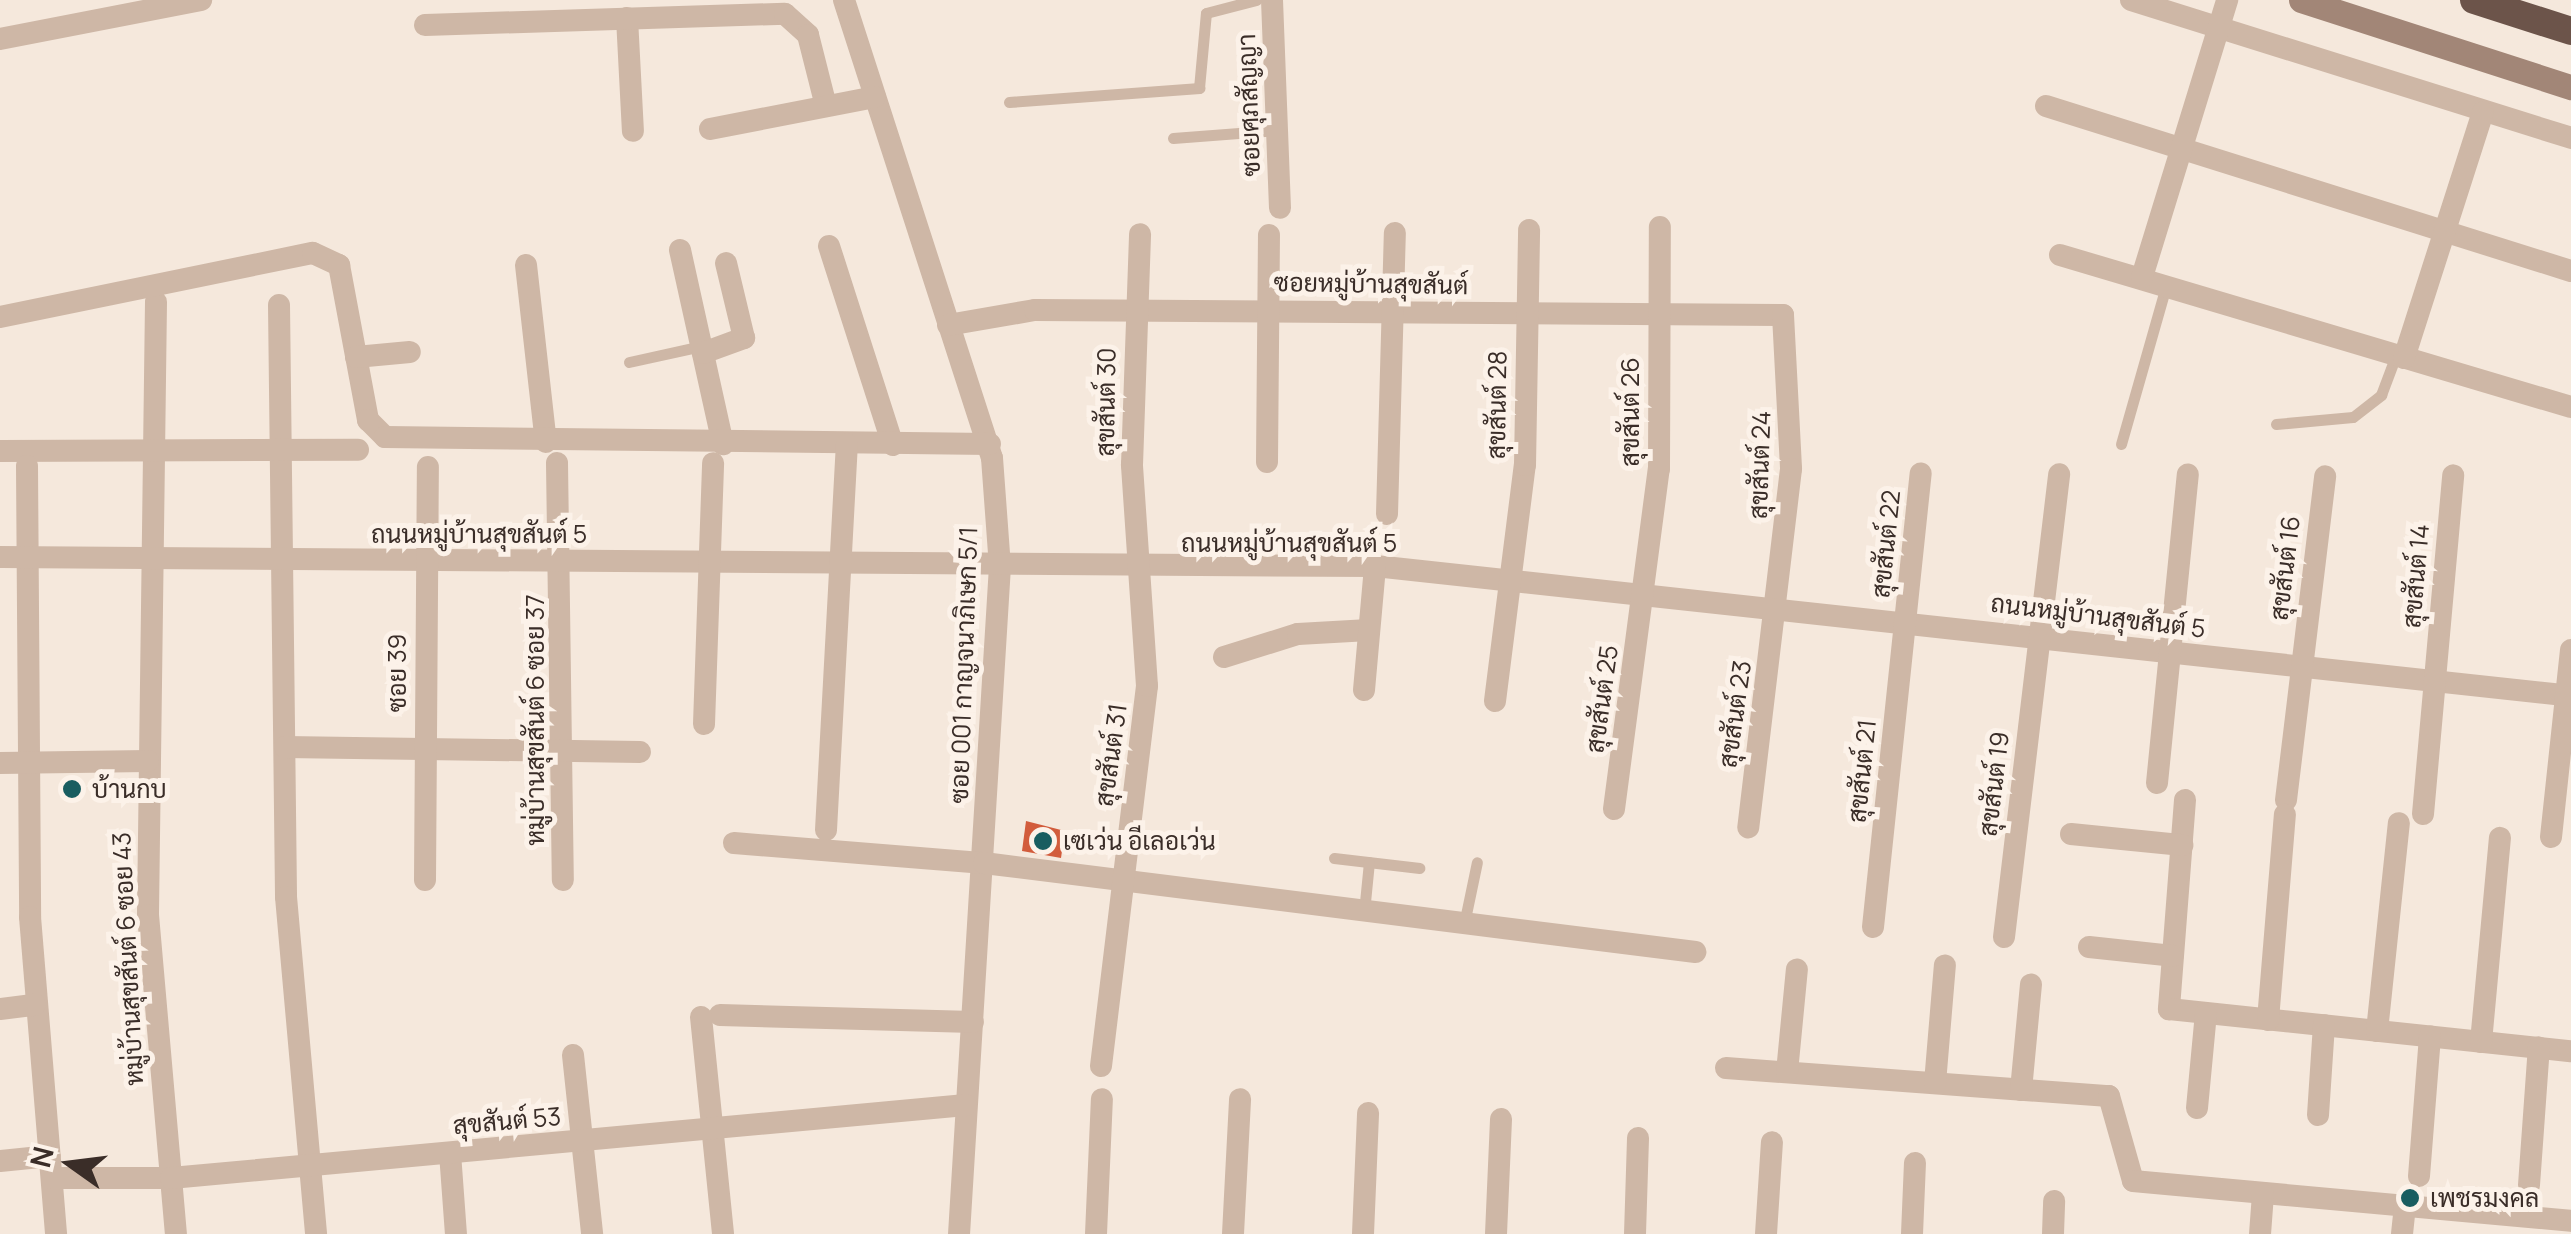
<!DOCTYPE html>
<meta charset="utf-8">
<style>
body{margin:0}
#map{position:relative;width:2571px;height:1234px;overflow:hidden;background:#f5e8dc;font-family:Manrope,Sarabun,sans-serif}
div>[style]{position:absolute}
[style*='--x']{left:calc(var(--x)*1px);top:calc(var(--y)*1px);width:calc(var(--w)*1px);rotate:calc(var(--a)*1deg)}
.building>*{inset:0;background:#d25c3c}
.service>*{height:11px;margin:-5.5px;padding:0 5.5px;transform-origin:5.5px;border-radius:5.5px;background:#ceb7a6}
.minor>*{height:22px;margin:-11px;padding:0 11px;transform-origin:11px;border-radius:11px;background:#ceb7a6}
.secondary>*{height:25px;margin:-12.5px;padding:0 12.5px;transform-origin:12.5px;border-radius:12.5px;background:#a28677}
.trunk>*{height:28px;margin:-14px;padding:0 14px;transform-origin:14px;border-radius:14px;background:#6c544a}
.dots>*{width:28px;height:28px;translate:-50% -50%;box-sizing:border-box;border:5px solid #fcf2e9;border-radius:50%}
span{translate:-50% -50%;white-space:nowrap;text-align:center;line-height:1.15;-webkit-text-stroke:10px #fcf2e9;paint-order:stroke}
.street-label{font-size:25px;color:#3a2d28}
.poi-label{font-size:25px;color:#3a2d28}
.left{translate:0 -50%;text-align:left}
.north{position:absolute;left:20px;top:1114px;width:100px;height:100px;-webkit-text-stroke:8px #fcf2e9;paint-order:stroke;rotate:284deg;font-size:28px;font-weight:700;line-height:40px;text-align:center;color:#3a2d28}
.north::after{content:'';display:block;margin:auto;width:35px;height:45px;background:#3a2d28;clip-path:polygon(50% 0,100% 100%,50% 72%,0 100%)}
</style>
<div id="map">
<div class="building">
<i style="clip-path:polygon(1026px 821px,1065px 831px,1061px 858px,1022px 851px)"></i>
</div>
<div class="service">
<i style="--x:1009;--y:102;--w:191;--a:-4.2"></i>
<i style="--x:1199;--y:88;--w:75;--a:-84.7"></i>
<i style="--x:1206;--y:13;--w:52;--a:-14.6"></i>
<i style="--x:1173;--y:138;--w:106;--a:-4.3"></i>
<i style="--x:629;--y:362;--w:75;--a:-12.4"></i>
<i style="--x:2276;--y:424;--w:77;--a:-5.2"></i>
<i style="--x:2353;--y:417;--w:36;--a:-38"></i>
<i style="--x:2381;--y:395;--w:43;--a:-69.4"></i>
<i style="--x:2121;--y:444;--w:164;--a:-74.1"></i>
<i style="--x:1334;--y:858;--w:86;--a:6.7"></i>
<i style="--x:1364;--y:912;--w:50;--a:-84.3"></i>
<i style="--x:1464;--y:924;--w:63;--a:-78.2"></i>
</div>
<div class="minor">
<i style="--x:844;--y:0;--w:481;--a:72.1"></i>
<i style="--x:992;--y:458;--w:108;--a:85.8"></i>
<i style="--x:1000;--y:566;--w:669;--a:93.51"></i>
<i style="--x:1272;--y:0;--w:208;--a:87.8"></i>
<i style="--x:2131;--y:0;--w:461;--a:17.4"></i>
<i style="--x:627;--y:18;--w:113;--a:87"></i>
<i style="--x:425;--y:25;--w:360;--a:-1.8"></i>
<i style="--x:785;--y:14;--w:31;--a:42"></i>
<i style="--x:808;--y:35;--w:73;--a:75.8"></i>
<i style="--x:0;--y:39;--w:205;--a:-11"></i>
<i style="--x:2046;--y:106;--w:550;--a:17.45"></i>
<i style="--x:710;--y:129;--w:168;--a:-11"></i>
<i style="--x:829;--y:246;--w:209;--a:72.2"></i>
<i style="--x:680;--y:250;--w:199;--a:77.5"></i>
<i style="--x:2060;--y:255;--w:533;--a:16.57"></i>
<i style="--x:526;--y:265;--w:178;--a:83.6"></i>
<i style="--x:2142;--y:277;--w:290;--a:-72.9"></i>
<i style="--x:156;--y:302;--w:613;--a:90.75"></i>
<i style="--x:148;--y:915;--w:320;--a:85"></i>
<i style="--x:279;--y:305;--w:592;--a:89.32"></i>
<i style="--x:286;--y:897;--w:338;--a:84.9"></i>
<i style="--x:0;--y:317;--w:319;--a:-11.6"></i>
<i style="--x:313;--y:253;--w:29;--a:25"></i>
<i style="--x:339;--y:265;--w:158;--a:79.4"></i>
<i style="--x:368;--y:420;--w:24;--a:45"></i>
<i style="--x:385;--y:437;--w:605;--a:0.66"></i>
<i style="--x:948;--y:325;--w:88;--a:-9.8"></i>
<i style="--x:1035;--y:310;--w:748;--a:0.38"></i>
<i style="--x:1783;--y:315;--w:154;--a:87"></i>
<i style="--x:1791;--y:469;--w:361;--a:96.8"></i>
<i style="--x:703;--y:353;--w:44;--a:-20.1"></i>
<i style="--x:744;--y:338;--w:77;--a:-103.5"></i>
<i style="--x:356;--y:357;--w:54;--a:-5.3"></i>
<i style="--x:2404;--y:358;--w:258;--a:-72.2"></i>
<i style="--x:0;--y:451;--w:358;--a:-0.2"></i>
<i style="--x:1267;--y:462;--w:227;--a:-89.5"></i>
<i style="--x:557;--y:463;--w:417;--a:89.2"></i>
<i style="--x:27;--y:466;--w:451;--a:89.6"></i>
<i style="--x:30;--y:917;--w:318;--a:85.3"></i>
<i style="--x:1387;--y:514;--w:281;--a:-88.4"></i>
<i style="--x:0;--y:557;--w:1375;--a:0.38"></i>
<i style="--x:1375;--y:566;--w:1203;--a:6.2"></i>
<i style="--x:1224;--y:657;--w:77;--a:-17.3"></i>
<i style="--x:1298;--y:634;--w:71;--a:-3.2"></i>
<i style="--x:1364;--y:690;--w:124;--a:-84.9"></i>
<i style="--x:1495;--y:701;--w:238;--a:-82.8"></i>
<i style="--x:1525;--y:465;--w:235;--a:-89"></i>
<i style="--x:704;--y:724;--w:261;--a:-88"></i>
<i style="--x:285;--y:747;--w:355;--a:0.8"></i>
<i style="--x:0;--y:763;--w:148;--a:-0.8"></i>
<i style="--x:2157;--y:783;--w:310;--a:-84.3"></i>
<i style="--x:2185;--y:800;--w:210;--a:94.4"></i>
<i style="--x:2169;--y:1009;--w:404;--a:6"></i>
<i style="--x:2286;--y:800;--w:326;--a:-83.1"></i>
<i style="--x:1614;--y:809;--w:343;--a:-82.5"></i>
<i style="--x:1659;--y:469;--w:242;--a:-89.8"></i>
<i style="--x:2423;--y:814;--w:340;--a:-84.9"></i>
<i style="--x:826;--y:830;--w:386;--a:-86.9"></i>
<i style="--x:2071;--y:834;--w:112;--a:5.7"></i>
<i style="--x:2551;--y:837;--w:188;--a:-83.9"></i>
<i style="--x:734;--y:843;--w:251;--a:4.6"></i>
<i style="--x:984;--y:863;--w:717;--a:7.13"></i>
<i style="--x:425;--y:880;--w:413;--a:-89.6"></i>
<i style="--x:1873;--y:927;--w:456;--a:-84"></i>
<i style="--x:2004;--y:937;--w:466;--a:-83.2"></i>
<i style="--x:2089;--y:947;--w:84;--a:6.1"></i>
<i style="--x:0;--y:1009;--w:35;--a:-7"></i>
<i style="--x:720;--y:1015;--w:253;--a:1.6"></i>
<i style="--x:701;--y:1017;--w:218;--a:84.2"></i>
<i style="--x:2268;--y:1020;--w:206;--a:-85.3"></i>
<i style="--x:2377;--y:1031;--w:209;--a:-84"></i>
<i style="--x:2481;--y:1042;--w:205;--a:-84.7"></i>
<i style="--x:573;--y:1055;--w:180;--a:83.9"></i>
<i style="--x:1101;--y:1066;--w:383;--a:-83.1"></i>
<i style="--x:1147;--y:686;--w:222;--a:-93.9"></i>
<i style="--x:1132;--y:465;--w:231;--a:-88"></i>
<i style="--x:1726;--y:1068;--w:384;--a:4.2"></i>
<i style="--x:2109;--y:1096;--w:88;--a:74.2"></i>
<i style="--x:2133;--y:1181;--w:440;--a:5.2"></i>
<i style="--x:1787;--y:1072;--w:103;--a:-84.5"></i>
<i style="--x:1935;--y:1083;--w:118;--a:-85.2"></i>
<i style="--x:2021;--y:1090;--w:106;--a:-84.6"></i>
<i style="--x:2197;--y:1108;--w:95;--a:-84.6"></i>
<i style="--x:2318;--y:1115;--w:90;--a:-86.2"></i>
<i style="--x:450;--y:1153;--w:81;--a:85.8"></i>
<i style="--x:0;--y:1161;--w:50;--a:-5.7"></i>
<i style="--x:2419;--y:1176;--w:140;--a:-85.5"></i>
<i style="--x:52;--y:1178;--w:119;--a:0"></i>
<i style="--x:171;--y:1178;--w:798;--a:-5.25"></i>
<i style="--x:2529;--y:1185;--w:138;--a:-85.9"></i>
<i style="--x:1096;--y:1234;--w:135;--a:-87.5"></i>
<i style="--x:1233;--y:1234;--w:135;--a:-87"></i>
<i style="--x:1363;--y:1234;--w:121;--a:-87.6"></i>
<i style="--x:1496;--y:1234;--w:115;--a:-87.5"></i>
<i style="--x:1635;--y:1234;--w:96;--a:-88.2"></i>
<i style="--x:1766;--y:1234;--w:92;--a:-86.3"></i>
<i style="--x:1912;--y:1234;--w:71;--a:-87.6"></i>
<i style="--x:2053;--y:1234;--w:33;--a:-88"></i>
<i style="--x:2260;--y:1234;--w:40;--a:-85.7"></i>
<i style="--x:2402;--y:1234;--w:28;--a:-84"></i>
</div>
<div class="secondary">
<i style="--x:2301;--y:0;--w:284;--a:17.9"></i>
</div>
<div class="trunk">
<i style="--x:2474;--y:0;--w:102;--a:17.7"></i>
</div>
<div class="dots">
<i style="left:72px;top:789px;background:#195d60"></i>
<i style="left:1043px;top:841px;background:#195d60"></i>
<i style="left:2410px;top:1198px;background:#195d60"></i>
</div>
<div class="street-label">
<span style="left:1249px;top:105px;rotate:-92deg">ซอยศุภสัญญา</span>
<span style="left:1371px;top:284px;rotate:1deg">ซอยหมู่บ้านสุขสันต์</span>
<span style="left:1106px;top:402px;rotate:-89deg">สุขสันต์ 30</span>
<span style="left:1497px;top:405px;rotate:-89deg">สุขสันต์ 28</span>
<span style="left:1630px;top:412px;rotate:-90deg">สุขสันต์ 26</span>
<span style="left:1760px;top:465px;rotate:-88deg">สุขสันต์ 24</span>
<span style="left:479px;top:534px">ถนนหมู่บ้านสุขสันต์ 5</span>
<span style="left:1289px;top:543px">ถนนหมู่บ้านสุขสันต์ 5</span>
<span style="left:1886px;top:544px;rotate:-84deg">สุขสันต์ 22</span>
<span style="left:2285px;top:568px;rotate:-83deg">สุขสันต์ 16</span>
<span style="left:2416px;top:576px;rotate:-85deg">สุขสันต์ 14</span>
<span style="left:2098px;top:616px;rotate:7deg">ถนนหมู่บ้านสุขสันต์ 5</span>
<span style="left:964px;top:665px;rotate:-88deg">ซอย 001 กาญจนาภิเษก 5/1</span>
<span style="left:397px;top:673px;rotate:-90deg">ซอย 39</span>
<span style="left:1602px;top:699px;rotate:-82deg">สุขสันต์ 25</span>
<span style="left:1735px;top:714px;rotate:-82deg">สุขสันต์ 23</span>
<span style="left:535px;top:720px;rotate:-90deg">หมู่บ้านสุขสันต์ 6 ซอย 37</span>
<span style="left:1111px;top:755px;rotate:-82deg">สุขสันต์ 31</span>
<span style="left:1862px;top:771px;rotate:-84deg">สุขสันต์ 21</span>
<span style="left:1994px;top:784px;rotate:-83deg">สุขสันต์ 19</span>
<span style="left:128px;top:959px;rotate:-93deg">หมู่บ้านสุขสันต์ 6 ซอย 43</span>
<span style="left:507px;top:1121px;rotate:-5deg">สุขสันต์ 53</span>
</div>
<div class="poi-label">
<span class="left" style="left:92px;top:789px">บ้านกบ</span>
<span class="left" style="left:1063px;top:841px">เซเว่น อีเลอเว่น</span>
<span class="left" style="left:2430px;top:1198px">เพชรมงคล</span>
</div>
<div class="north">N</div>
</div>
